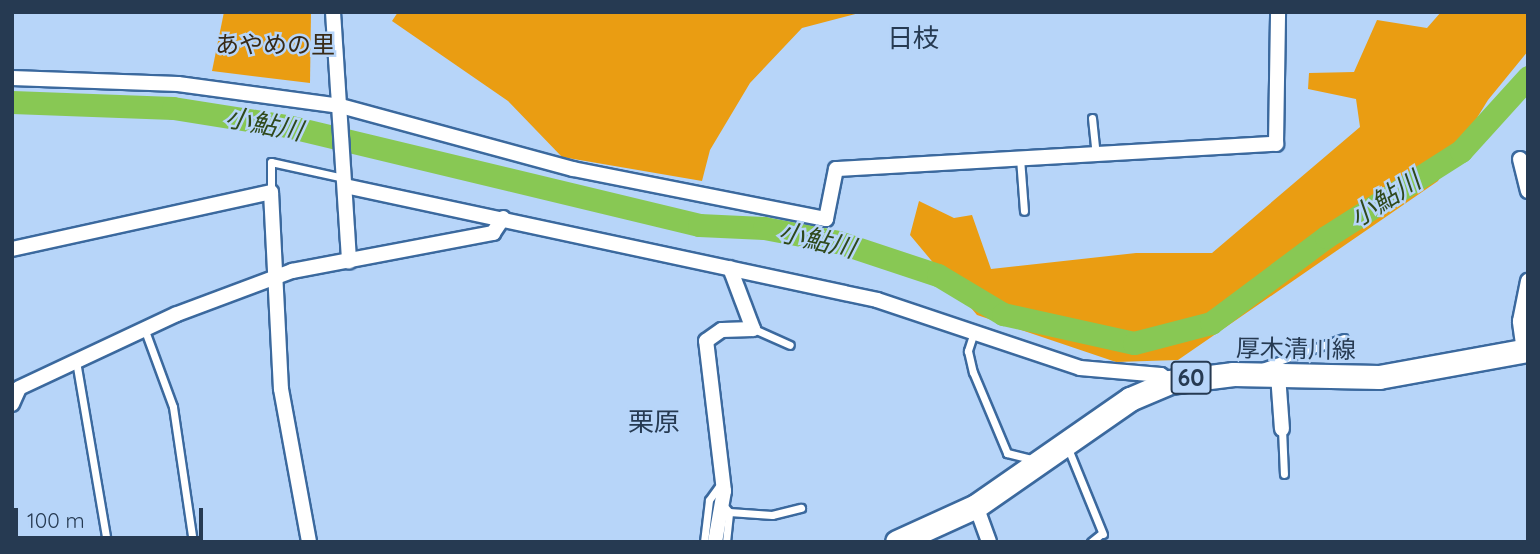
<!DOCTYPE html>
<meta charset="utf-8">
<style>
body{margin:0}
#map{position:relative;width:1540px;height:554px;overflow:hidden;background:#b7d5f9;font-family:Quicksand,"Noto Sans JP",sans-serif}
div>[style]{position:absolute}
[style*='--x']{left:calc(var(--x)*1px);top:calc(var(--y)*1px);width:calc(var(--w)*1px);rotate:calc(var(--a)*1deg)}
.green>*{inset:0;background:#ea9d12}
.river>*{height:23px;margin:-11.5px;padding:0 11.5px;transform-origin:11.5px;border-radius:11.5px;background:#88c854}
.roads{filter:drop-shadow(2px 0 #3b699e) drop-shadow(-2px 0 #3b699e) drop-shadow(0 2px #3b699e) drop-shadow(0 -2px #3b699e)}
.service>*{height:7px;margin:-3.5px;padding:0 3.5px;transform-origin:3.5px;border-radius:3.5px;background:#fff}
.minor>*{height:14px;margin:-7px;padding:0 7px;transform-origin:7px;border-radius:7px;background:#fff}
.primary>*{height:23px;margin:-11.5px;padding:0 11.5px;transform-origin:11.5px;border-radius:11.5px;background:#fff}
span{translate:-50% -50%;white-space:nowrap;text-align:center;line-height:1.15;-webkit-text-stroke:5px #b7d5f9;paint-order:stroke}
.shield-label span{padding:2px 5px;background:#b7d5f9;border:2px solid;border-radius:5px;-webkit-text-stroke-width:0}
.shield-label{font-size:23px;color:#263a52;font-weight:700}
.park-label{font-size:24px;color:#382a16}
.street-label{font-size:24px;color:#263a52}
.neighbourhood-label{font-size:26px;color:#263a52}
.water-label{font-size:26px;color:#2f491b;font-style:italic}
.frame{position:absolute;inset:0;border:14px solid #263a52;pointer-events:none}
.scale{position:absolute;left:14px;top:508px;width:189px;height:32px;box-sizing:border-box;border:4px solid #263a52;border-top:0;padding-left:9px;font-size:21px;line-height:24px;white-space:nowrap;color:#263a52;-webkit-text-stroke:5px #b7d5f9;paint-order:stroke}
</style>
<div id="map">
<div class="green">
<i style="clip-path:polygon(224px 12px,311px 12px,310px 83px,212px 71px)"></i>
<i style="clip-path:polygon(398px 12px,863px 12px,802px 28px,750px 83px,710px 150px,702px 181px,562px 157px,508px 101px,392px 21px)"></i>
<i style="clip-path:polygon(1441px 12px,1528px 12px,1528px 51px,1488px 100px,1438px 181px,1178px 360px,1116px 362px,977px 315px,910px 235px,919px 201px,954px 218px,972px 215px,991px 269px,1136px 253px,1212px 253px,1360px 127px,1356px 99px,1308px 89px,1309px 73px,1354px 72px,1377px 20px,1427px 28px)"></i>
</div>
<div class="river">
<i style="--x:12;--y:102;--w:161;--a:2.1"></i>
<i style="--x:173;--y:108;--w:115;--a:9"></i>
<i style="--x:287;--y:126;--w:424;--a:13.5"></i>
<i style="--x:699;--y:225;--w:65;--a:2.6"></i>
<i style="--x:764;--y:228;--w:75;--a:10.7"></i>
<i style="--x:838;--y:242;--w:105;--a:18.3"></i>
<i style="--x:938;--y:275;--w:76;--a:31"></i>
<i style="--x:1003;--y:314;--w:134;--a:12.5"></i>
<i style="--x:1134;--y:343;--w:80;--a:-14.6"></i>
<i style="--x:1211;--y:323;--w:144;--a:-36.8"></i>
<i style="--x:1326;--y:237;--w:160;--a:-32.5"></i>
<i style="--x:1461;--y:151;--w:100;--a:-47.8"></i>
</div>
<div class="roads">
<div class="service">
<i style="--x:1092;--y:118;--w:36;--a:84"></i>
<i style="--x:1020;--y:158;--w:53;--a:85.7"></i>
<i style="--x:271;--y:192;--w:30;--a:-90"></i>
<i style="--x:271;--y:162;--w:75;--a:12.4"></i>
<i style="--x:144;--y:328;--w:84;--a:69.8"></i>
<i style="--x:173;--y:407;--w:136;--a:81.6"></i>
<i style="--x:754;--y:329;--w:39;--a:24"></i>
<i style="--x:974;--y:332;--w:20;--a:108"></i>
<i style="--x:968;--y:351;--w:22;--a:77"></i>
<i style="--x:973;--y:372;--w:88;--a:67.2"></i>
<i style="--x:1007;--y:453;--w:30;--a:14"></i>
<i style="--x:76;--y:361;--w:184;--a:80.3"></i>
<i style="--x:1256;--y:369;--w:93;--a:-19.4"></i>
<i style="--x:1282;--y:429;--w:45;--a:87.5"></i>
<i style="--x:1067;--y:446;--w:95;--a:67.8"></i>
<i style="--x:723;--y:505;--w:9;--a:49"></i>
<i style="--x:729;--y:512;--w:43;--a:4"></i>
<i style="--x:772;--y:515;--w:30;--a:-14"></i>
<i style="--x:704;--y:542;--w:42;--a:-83.2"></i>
<i style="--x:709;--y:500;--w:24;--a:-54"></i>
<i style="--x:726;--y:542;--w:30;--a:-84"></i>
<i style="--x:1091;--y:542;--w:14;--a:-39"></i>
</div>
<div class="minor">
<i style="--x:333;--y:12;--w:250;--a:86.3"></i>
<i style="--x:12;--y:78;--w:166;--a:2.1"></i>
<i style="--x:178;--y:84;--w:164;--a:7.7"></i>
<i style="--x:341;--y:106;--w:240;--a:15.2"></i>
<i style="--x:573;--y:169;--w:258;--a:11.2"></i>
<i style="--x:826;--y:219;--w:51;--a:-78.7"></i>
<i style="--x:836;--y:169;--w:441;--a:-3.3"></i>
<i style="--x:1276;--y:144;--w:132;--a:-89.1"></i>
<i style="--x:1520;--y:159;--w:33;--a:76"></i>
<i style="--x:345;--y:186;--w:544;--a:12.09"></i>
<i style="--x:877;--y:300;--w:214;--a:18.5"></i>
<i style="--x:1080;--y:368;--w:81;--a:4.9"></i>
<i style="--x:1161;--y:375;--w:11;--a:38"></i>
<i style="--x:12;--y:249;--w:265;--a:-12.4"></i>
<i style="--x:271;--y:192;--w:197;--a:87.1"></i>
<i style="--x:281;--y:389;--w:156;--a:79.6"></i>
<i style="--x:1524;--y:351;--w:30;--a:-98"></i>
<i style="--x:1520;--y:321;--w:41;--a:-78.7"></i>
<i style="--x:1278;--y:375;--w:54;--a:85.8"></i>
<i style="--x:12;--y:404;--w:17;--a:-66"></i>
<i style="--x:19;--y:388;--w:174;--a:-25.1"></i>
<i style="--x:177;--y:314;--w:123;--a:-20.5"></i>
<i style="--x:292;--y:271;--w:205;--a:-10.7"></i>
<i style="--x:493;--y:233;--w:18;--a:-56"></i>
<i style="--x:976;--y:506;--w:38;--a:70"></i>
<i style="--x:715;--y:542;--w:52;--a:-80"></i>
<i style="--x:724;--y:491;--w:151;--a:-96.8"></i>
<i style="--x:706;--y:341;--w:19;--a:-35"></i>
<i style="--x:722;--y:330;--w:31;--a:-2"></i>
<i style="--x:753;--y:329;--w:65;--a:-110.7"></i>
</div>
<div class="primary">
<i style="--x:897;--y:542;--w:87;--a:-24.5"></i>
<i style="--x:976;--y:506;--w:188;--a:-34.8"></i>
<i style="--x:1130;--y:399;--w:43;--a:-23"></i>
<i style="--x:1170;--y:382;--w:64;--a:-7.2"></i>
<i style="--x:1233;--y:374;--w:146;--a:1.2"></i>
<i style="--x:1379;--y:377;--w:151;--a:-10.3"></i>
</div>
</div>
<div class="shield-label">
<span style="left:1191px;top:378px">60</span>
</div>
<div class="park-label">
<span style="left:275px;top:45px">あやめの里</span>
</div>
<div class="street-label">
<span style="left:1296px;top:349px;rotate:1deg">厚木清川線</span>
</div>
<div class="neighbourhood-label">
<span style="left:913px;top:38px">日枝</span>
<span style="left:654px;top:422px">栗原</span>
</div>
<div class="water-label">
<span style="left:264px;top:124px;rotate:11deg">小鮎川</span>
<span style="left:1385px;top:199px;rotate:-33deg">小鮎川</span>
<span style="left:817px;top:240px;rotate:13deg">小鮎川</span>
</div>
<div class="frame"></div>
<div class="scale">100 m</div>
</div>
